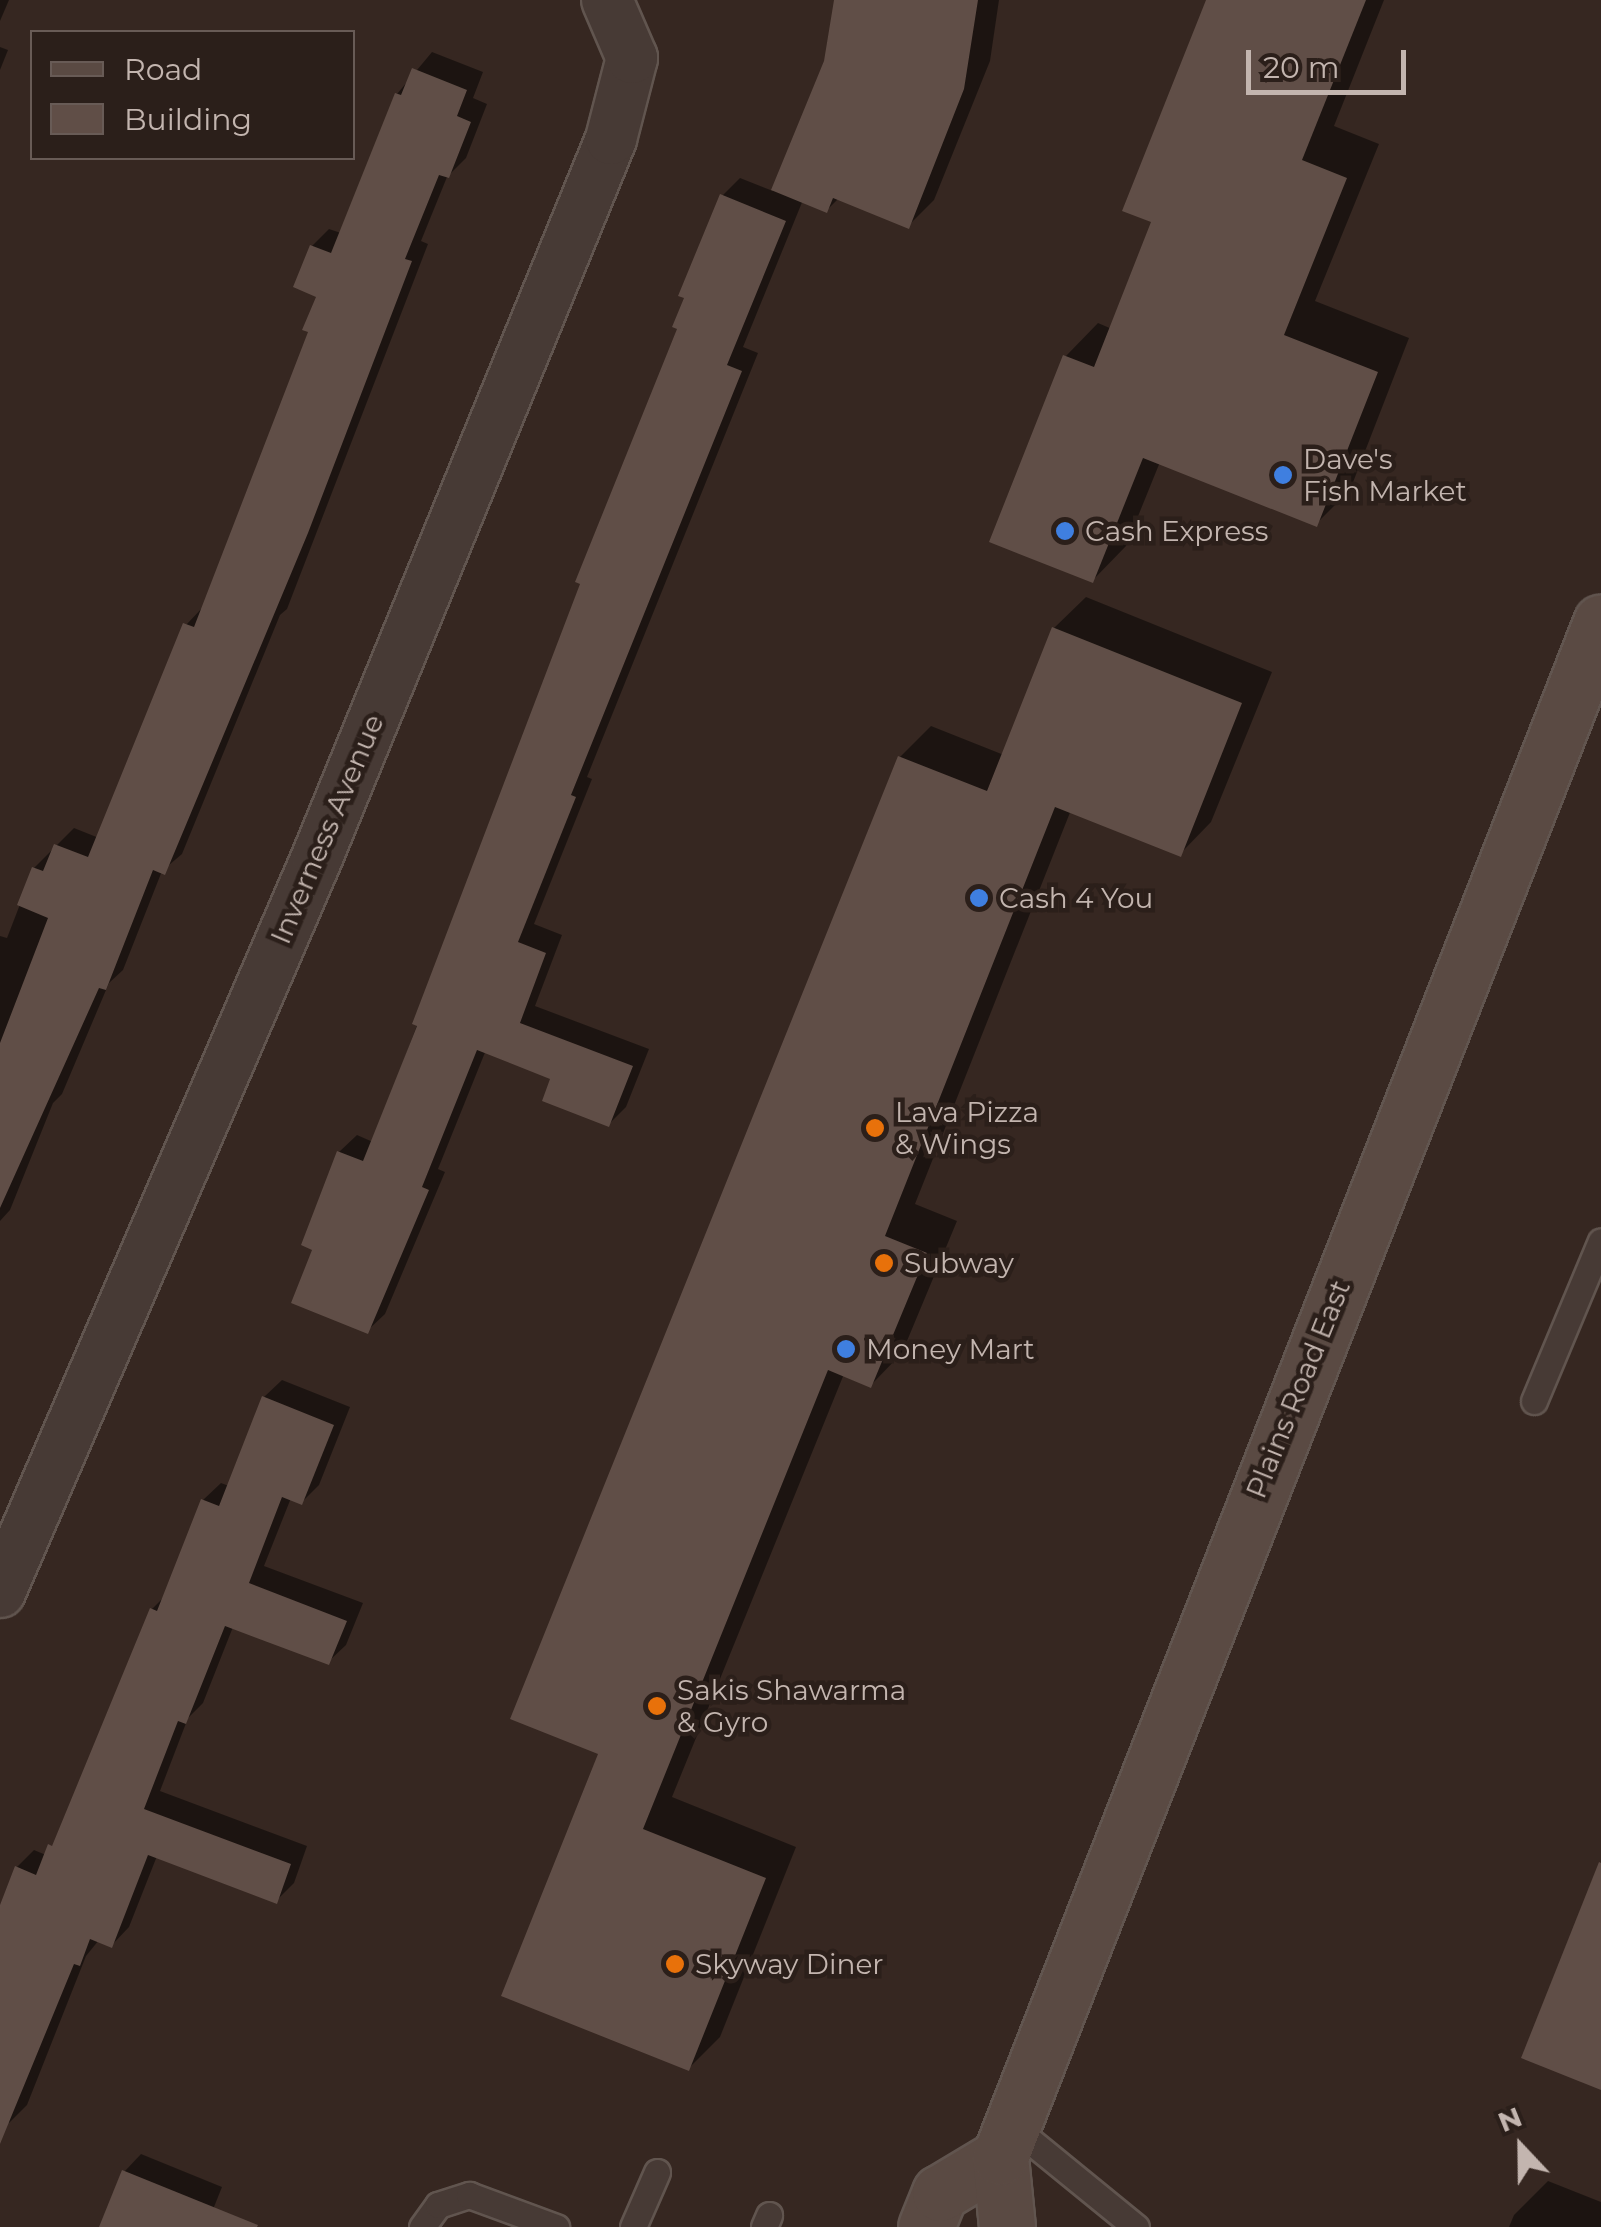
<!DOCTYPE html>
<style>
body{margin:0}
#map{position:relative;width:1601px;height:2227px;overflow:hidden;background:#362721;font-family:Montserrat,sans-serif}
div>[style]{position:absolute}
[style*='--x']{left:calc(var(--x)*1px);top:calc(var(--y)*1px);width:calc(var(--w)*1px);rotate:calc(var(--a)*1deg)}
.shadow>*{inset:0;background:#0007}
.building>*{inset:0;background:#604e47}
.roads{filter:drop-shadow(2px 0 #61554f) drop-shadow(-2px 0 #61554f) drop-shadow(0 2px #61554f) drop-shadow(0 -2px #61554f)}
.lane>*{height:25px;margin:-12.5px;padding:0 12.5px;transform-origin:12.5px;border-radius:12.5px;background:#473a35}
.street>*{height:50px;margin:-25px;padding:0 25px;transform-origin:25px;border-radius:25px;background:#473a35}
.secondary>*{height:55px;margin:-27.5px;padding:0 27.5px;transform-origin:27.5px;border-radius:27.5px;background:#5a4a43}
.dots>*{width:28px;height:28px;translate:-50% -50%;box-sizing:border-box;border:5px solid #2b1f1a;border-radius:50%}
span{translate:-50% -50%;white-space:nowrap;text-align:center;line-height:1.15;-webkit-text-stroke:9px #2b1f1a;paint-order:stroke}
.poi-label{font-size:28px;color:#c3b5af}
.left{translate:0 -50%;text-align:left}
.street-label{font-size:28px;color:#c3b5af}
.legend{position:absolute;left:30px;top:30px;width:325px;height:130px;box-sizing:border-box;background:#2b1f1a;border:2px solid #685b56;margin:0;padding:12px 18px;list-style:none;font-size:30px;color:#c3b5af}
.legend li{display:flex;align-items:center;gap:20px;height:50px}
.legend b{width:50px;border:2px solid #685b56}
.north{position:absolute;left:1471px;top:2097px;width:100px;height:100px;-webkit-text-stroke:8px #2b1f1a;paint-order:stroke;rotate:338deg;font-size:28px;font-weight:700;line-height:40px;text-align:center;color:#c3b5af}
.north::after{content:'';display:block;margin:auto;width:35px;height:45px;background:#c3b5af;clip-path:polygon(50% 0,100% 100%,50% 72%,0 100%)}
.scale{position:absolute;left:1246px;top:50px;width:160px;height:45px;box-sizing:border-box;border:5px solid #c3b5af;border-top:0;padding-left:12px;font-size:30px;line-height:35px;white-space:nowrap;color:#c3b5af;-webkit-text-stroke:8px #2b1f1a;paint-order:stroke}
</style>
<div id="map">
<div class="shadow">
<i style="clip-path:polygon(0 0,9px 0,0 21px)"></i>
<i style="clip-path:polygon(836px 0,999px 0,990px 61px,934px 200px,908px 226px,839px 198px,827px 210px,803px 200px,743px 347px,758px 353px,587px 777px,592px 779px,534px 924px,562px 935px,535px 1006px,649px 1049px,626px 1107px,609px 1124px,554px 1078px,486px 1050px,438px 1169px,445px 1172px,385px 1314px,367px 1331px,316px 1249px,339px 1152px,357px 1135px,373px 1142px,680px 327px,723px 195px,740px 178px,773px 191px,827px 62px)"></i>
<i style="clip-path:polygon(1209px 0,1384px 0,1334px 126px,1379px 144px,1315px 301px,1409px 338px,1350px 490px,1316px 524px,1160px 462px,1126px 546px,1093px 580px,1065px 357px,1098px 323px,1112px 329px,1154px 221px)"></i>
<i style="clip-path:polygon(0 47px,8px 50px,0 70px)"></i>
<i style="clip-path:polygon(432px 52px,483px 72px,473px 98px,487px 104px,466px 158px,447px 177px,421px 241px,428px 244px,287px 609px,280px 615px,182px 854px,162px 871px,123px 970px,109px 983px,62px 1094px,53px 1103px,10px 1210px,0 1221px,0 936px,7px 938px,34px 868px,74px 828px,99px 838px,186px 625px,203px 607px,312px 331px,319px 295px,312px 246px,329px 229px,341px 233px,397px 94px)"></i>
<i style="clip-path:polygon(1086px 597px,1272px 672px,1211px 822px,1180px 854px,1071px 810px,915px 1204px,957px 1221px,902px 1353px,871px 1385px,844px 1374px,672px 1797px,796px 1847px,720px 2037px,689px 2068px,601px 1753px,900px 757px,931px 726px,1004px 755px,1054px 628px)"></i>
<i style="clip-path:polygon(282px 1380px,350px 1407px,319px 1485px,302px 1502px,291px 1498px,264px 1566px,363px 1603px,346px 1645px,328px 1662px,233px 1627px,203px 1703px,188px 1718px,160px 1791px,307px 1846px,294px 1883px,276px 1901px,157px 1856px,129px 1927px,112px 1945px,99px 1940px,86px 1956px,27px 2105px,9px 2123px,0 2119px,0 1912px,17px 1867px,34px 1850px,46px 1855px,59px 1836px,152px 1609px,166px 1595px,203px 1500px,221px 1483px,229px 1486px,264px 1397px)"></i>
<i style="clip-path:polygon(141px 2154px,222px 2187px,206px 2227px,101px 2227px,124px 2172px)"></i>
<i style="clip-path:polygon(1548px 2181px,1601px 2202px,1601px 2227px,1509px 2227px,1514px 2215px)"></i>
</div>
<div class="building">
<i style="clip-path:polygon(834px 0,978px 0,964px 89px,909px 229px,833px 198px,827px 213px,771px 190px,824px 61px)"></i>
<i style="clip-path:polygon(1206px 0,1366px 0,1302px 160px,1347px 178px,1284px 335px,1378px 372px,1317px 527px,1143px 458px,1093px 583px,989px 542px,1063px 355px,1094px 367px,1151px 222px,1122px 211px)"></i>
<i style="clip-path:polygon(412px 68px,467px 90px,457px 116px,471px 122px,449px 178px,439px 175px,405px 259px,412px 261px,308px 533px,165px 875px,153px 870px,106px 990px,99px 988px,0 1208px,0 1043px,48px 918px,17px 905px,32px 867px,43px 871px,54px 844px,88px 857px,183px 623px,194px 627px,308px 332px,302px 330px,316px 297px,293px 287px,310px 245px,331px 253px,395px 93px,401px 95px)"></i>
<i style="clip-path:polygon(720px 194px,786px 221px,727px 365px,742px 371px,571px 795px,576px 797px,518px 942px,546px 953px,520px 1023px,633px 1066px,609px 1127px,542px 1101px,550px 1079px,477px 1050px,422px 1187px,429px 1190px,368px 1334px,291px 1303px,312px 1250px,301px 1245px,337px 1151px,363px 1161px,417px 1026px,412px 1024px,580px 584px,575px 582px,677px 329px,672px 327px,684px 298px,678px 296px)"></i>
<i style="clip-path:polygon(1052px 627px,1242px 703px,1181px 857px,1055px 807px,885px 1236px,927px 1253px,871px 1388px,828px 1370px,643px 1829px,766px 1878px,689px 2071px,501px 1996px,598px 1754px,510px 1719px,898px 756px,987px 791px)"></i>
<i style="clip-path:polygon(262px 1396px,334px 1425px,302px 1505px,282px 1497px,249px 1583px,347px 1621px,329px 1665px,225px 1626px,186px 1724px,178px 1721px,144px 1809px,291px 1864px,277px 1904px,148px 1855px,112px 1948px,90px 1939px,80px 1966px,74px 1964px,0 2144px,0 1905px,15px 1866px,36px 1875px,48px 1844px,52px 1846px,150px 1608px,157px 1611px,201px 1499px,219px 1506px)"></i>
<i style="clip-path:polygon(1599px 1862px,1601px 1863px,1601px 2090px,1521px 2058px)"></i>
<i style="clip-path:polygon(122px 2170px,258px 2225px,257px 2227px,99px 2227px)"></i>
</div>
<div class="roads">
<div class="lane">
<i style="--x:1534;--y:1401;--w:173;--a:-67.3"></i>
<i style="--x:1012;--y:2126;--w:160;--a:39.2"></i>
<i style="--x:422;--y:2227;--w:27;--a:-54"></i>
<i style="--x:438;--y:2205;--w:33;--a:-18"></i>
<i style="--x:469;--y:2195;--w:93;--a:20.2"></i>
<i style="--x:633;--y:2227;--w:60;--a:-66.4"></i>
<i style="--x:764;--y:2227;--w:13;--a:-67"></i>
</div>
<div class="street">
<i style="--x:0;--y:1592;--w:803;--a:-66.66"></i>
<i style="--x:318;--y:855;--w:774;--a:-67.74"></i>
<i style="--x:611;--y:139;--w:84;--a:-75.5"></i>
<i style="--x:632;--y:58;--w:63;--a:-113.3"></i>
</div>
<div class="secondary">
<i style="--x:926;--y:2227;--w:37;--a:-68"></i>
<i style="--x:940;--y:2193;--w:70;--a:-31"></i>
<i style="--x:1007;--y:2227;--w:70;--a:-95.7"></i>
<i style="--x:1000;--y:2157;--w:1648;--a:-68.61"></i>
</div>
</div>
<div class="dots">
<i style="left:1283px;top:475px;background:#3f7fe0"></i>
<i style="left:1065px;top:531px;background:#3f7fe0"></i>
<i style="left:979px;top:898px;background:#3f7fe0"></i>
<i style="left:875px;top:1128px;background:#e8710a"></i>
<i style="left:884px;top:1263px;background:#e8710a"></i>
<i style="left:846px;top:1349px;background:#3f7fe0"></i>
<i style="left:657px;top:1706px;background:#e8710a"></i>
<i style="left:675px;top:1964px;background:#e8710a"></i>
</div>
<div class="poi-label">
<span class="left" style="left:1303px;top:475px">Dave's<br>Fish Market</span>
<span class="left" style="left:1085px;top:531px">Cash Express</span>
<span class="left" style="left:999px;top:898px">Cash 4 You</span>
<span class="left" style="left:895px;top:1128px">Lava Pizza<br>&amp; Wings</span>
<span class="left" style="left:904px;top:1263px">Subway</span>
<span class="left" style="left:866px;top:1349px">Money Mart</span>
<span class="left" style="left:677px;top:1706px">Sakis Shawarma<br>&amp; Gyro</span>
<span class="left" style="left:695px;top:1964px">Skyway Diner</span>
</div>
<div class="street-label">
<span style="left:327px;top:829px;rotate:-67deg">Inverness Avenue</span>
<span style="left:1298px;top:1389px;rotate:-68deg">Plains Road East</span>
</div>
<ul class="legend">
<li><b style="height:12px;background:#5a4a43"></b>Road</li>
<li><b style="height:28px;background:#604e47"></b>Building</li>
</ul>
<div class="north">N</div>
<div class="scale">20 m</div>
</div>
